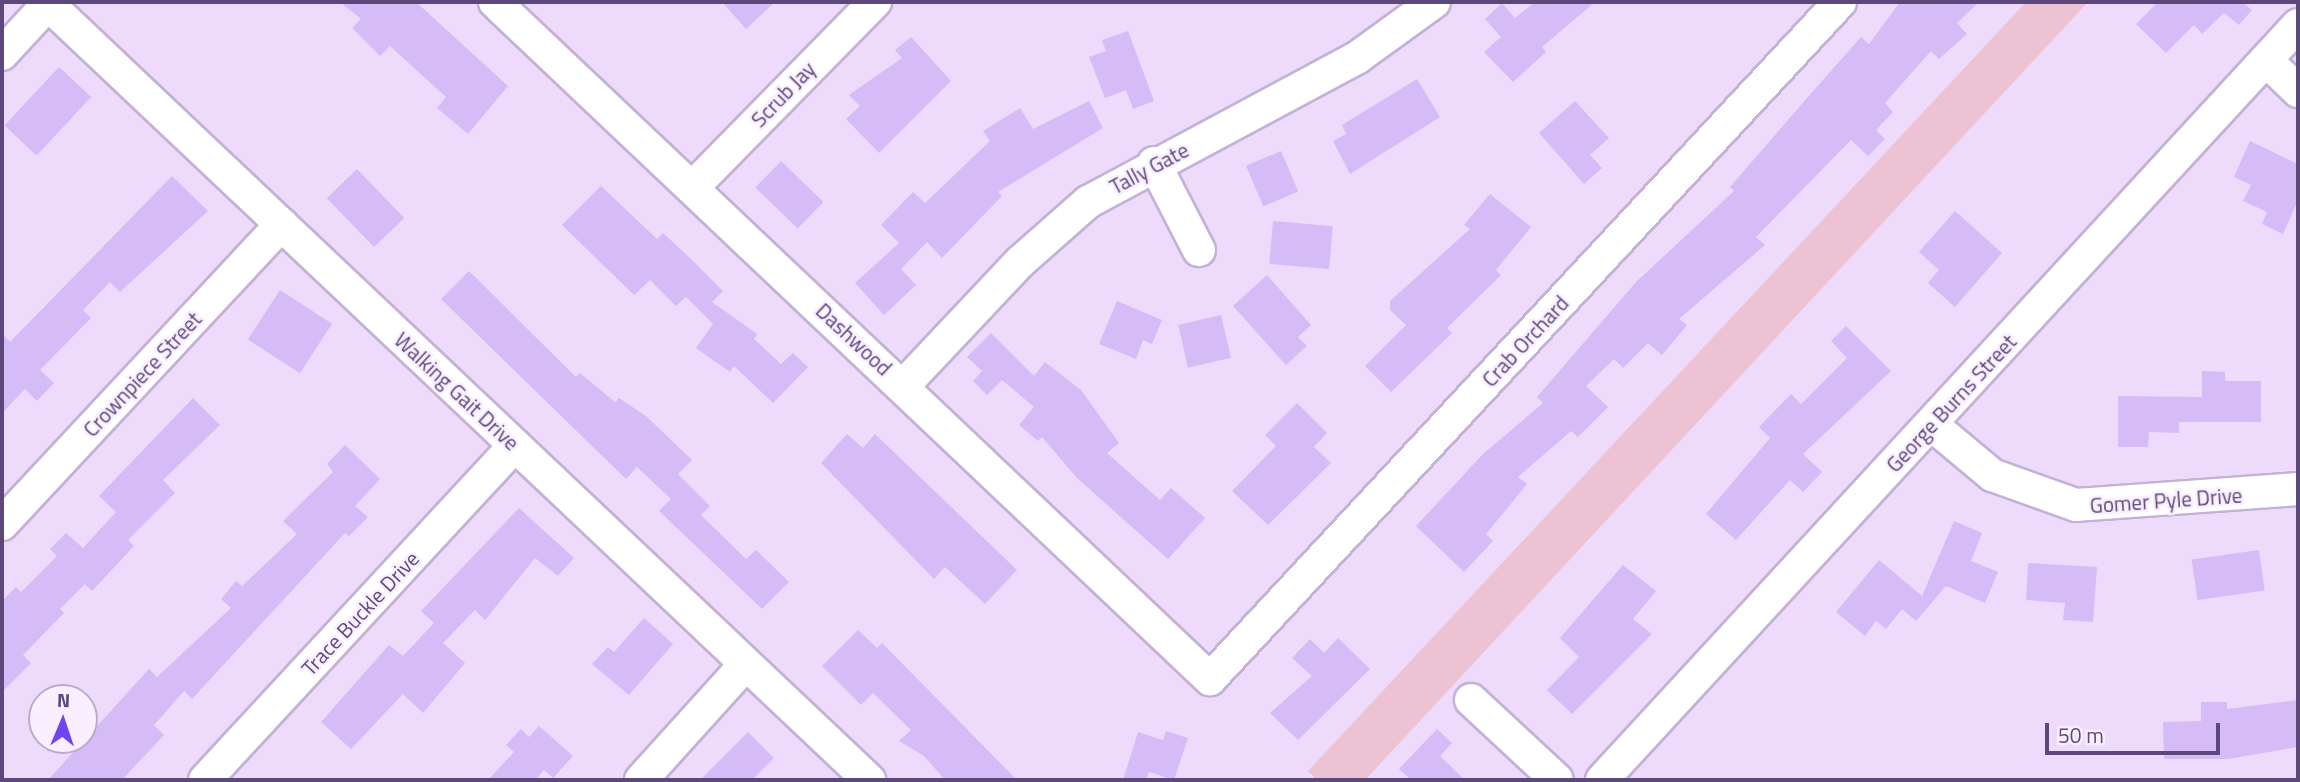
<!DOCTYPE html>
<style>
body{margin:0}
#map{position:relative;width:2300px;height:782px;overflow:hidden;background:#f6e7fe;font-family:"Titillium Web",sans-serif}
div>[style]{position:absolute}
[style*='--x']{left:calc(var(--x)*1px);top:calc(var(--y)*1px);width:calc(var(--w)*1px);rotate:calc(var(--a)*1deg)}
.residential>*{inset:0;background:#eedafb}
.green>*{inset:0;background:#edc3d3}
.building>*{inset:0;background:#d5bcf6;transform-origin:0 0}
.roads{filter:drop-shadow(2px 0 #c3b1d6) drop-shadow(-2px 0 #c3b1d6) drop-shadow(0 2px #c3b1d6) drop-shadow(0 -2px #c3b1d6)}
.minor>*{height:32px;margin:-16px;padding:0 16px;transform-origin:16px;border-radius:16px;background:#fff}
span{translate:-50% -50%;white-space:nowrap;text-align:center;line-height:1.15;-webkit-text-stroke:5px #f9efff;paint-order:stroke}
.street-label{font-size:21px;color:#5c487a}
.frame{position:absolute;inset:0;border:4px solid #5c487a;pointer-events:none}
.north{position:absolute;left:28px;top:684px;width:70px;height:70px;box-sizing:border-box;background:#f9efff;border:2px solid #baacca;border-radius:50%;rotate:2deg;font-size:19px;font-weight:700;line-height:28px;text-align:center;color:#5c487a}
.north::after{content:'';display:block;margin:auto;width:24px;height:32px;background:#7143f1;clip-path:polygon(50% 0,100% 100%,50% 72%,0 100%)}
.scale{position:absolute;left:2045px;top:723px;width:175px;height:32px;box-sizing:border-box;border:4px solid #5c487a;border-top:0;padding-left:9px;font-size:21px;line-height:24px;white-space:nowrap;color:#5c487a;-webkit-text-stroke:5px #f9efff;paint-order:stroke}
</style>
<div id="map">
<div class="residential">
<i style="clip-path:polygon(evenodd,2px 2px,2030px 2px,1310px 776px,1314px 780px,2px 780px,2px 2px,42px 698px,84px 698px,84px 740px,42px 740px,42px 698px)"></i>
<i style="clip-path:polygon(2084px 2px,2298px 2px,2298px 780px,1364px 780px)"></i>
</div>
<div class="green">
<i style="clip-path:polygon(2026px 2px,2088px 2px,1365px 780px,1316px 780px,1308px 771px)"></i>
</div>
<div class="building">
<i style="clip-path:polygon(340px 2px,416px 2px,508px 86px,468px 134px,437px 108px,446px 97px,390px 46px,380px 56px,352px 28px,361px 19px)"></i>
<i style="clip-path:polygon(722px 2px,775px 2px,746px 29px)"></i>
<i style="clip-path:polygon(1535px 2px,1595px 2px,1542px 47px,1546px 52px,1513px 82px,1484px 52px,1501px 37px,1485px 19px,1502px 3px,1515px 18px)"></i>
<i style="clip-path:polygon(1900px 2px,1979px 2px,1957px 23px,1967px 34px,1939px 59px,1931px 51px,1885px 103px,1893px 112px,1876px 130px,1885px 139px,1868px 156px,1851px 140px,1756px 237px,1765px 245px,1679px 319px,1687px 325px,1662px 355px,1648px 343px,1623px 368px,1614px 359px,1586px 386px,1608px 407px,1578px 437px,1571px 431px,1518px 477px,1527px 484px,1486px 534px,1493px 541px,1464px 572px,1416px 526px,1483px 454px,1543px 403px,1537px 397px,1636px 282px,1734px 191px,1730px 187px,1807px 98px,1861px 37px,1869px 44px)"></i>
<i style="clip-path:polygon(2158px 2px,2242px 2px,2252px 10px,2239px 25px,2224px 13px,2202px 34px,2194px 25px,2166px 53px,2136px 24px)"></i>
<i style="clip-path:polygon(1128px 31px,1154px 101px,1133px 109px,1126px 90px,1105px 98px,1089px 57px,1106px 51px,1102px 40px)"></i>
<i style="clip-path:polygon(911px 37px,951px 81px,879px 153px,846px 119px,860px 106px,849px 95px,902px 58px,895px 50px)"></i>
<i style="left:59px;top:67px;width:44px;height:80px;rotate:43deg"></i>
<i style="clip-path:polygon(1417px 79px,1440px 117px,1350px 174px,1333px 141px,1346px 134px,1342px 125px)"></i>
<i style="clip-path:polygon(1089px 101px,1103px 128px,998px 192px,1002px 196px,942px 258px,927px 242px,901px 269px,916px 285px,884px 315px,855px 283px,899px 243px,881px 225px,913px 192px,925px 203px,990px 141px,983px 131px,1020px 108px,1033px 129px)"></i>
<i style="clip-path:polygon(1575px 101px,1609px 138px,1590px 155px,1602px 168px,1584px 184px,1539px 133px)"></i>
<i style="clip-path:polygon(2250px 141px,2298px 164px,2298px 200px,2283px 234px,2262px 224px,2267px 212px,2243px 201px,2251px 185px,2234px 177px)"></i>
<i style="left:1281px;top:151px;width:44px;height:38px;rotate:67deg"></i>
<i style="left:781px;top:161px;width:59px;height:37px;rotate:44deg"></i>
<i style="left:357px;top:169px;width:68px;height:42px;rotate:46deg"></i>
<i style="clip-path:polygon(172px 176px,208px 211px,120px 292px,110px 282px,83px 310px,91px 318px,40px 370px,54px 383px,37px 401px,25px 389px,2px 413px,2px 334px,10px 342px)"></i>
<i style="clip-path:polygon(601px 186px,657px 239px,663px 233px,691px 259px,723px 291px,712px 302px,757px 334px,754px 339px,781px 364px,793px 353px,808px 367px,773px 403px,734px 366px,730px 372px,696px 348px,713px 324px,686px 297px,676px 306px,650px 280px,634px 295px,562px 225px)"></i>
<i style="clip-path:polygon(1490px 194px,1531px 227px,1496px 270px,1501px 275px,1447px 328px,1452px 333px,1391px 392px,1365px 366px,1406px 325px,1390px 310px,1390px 301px,1470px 229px,1464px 225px)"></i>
<i style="clip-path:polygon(1955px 211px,2002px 253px,1955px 307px,1928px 283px,1939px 270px,1919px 252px)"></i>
<i style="left:1273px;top:221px;width:60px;height:43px;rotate:5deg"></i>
<i style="clip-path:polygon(469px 271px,576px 377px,580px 373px,615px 402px,619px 398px,646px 416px,692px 460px,678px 474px,710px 506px,701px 515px,746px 559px,756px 550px,789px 582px,762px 609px,659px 511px,671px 499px,637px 467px,626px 479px,441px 299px)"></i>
<i style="clip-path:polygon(1267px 275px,1311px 325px,1298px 337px,1307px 346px,1286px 365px,1233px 306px)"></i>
<i style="left:280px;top:290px;width:62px;height:59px;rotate:33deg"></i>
<i style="clip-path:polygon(1117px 301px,1162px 320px,1152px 344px,1143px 340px,1136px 359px,1099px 344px)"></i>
<i style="left:1221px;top:315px;width:44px;height:44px;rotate:77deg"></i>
<i style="clip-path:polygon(1846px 326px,1891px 371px,1803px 454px,1822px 472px,1803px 492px,1790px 480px,1736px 540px,1706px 514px,1770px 438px,1759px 427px,1791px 394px,1801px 404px,1847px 358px,1831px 341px)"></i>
<i style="clip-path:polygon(991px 333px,1034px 376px,1045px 362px,1081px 390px,1119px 443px,1107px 453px,1160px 500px,1171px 488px,1205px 518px,1168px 559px,1077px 478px,1042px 437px,1038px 441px,1019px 425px,1034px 407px,1002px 380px,987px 395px,973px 381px,982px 371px,967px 357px)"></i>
<i style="clip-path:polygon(2202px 371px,2225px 372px,2225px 381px,2261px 381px,2261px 422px,2179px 422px,2179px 433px,2149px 432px,2148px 447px,2118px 447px,2118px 396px,2202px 397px)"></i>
<i style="clip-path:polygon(193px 398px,220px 425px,163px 480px,175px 493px,128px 540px,134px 546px,92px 591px,85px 584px,60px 609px,64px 613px,23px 655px,31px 663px,2px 692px,2px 601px,16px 587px,21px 592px,57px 556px,50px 549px,66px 533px,83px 548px,116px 512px,99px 496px)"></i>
<i style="clip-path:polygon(1297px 403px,1327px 433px,1314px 447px,1331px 463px,1268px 525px,1232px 491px,1276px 446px,1265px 435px)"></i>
<i style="clip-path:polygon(847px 434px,863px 448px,875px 434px,1017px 570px,985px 604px,945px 567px,934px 579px,821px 463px)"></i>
<i style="clip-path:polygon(345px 445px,380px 479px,355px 506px,368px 517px,349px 536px,345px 533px,192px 699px,184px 691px,154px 725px,164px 735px,122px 780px,48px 780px,149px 669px,157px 677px,231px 608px,221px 599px,236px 581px,242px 586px,297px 534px,283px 521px,333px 472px,327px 464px)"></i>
<i style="clip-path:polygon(519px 508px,574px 558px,558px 576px,535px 558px,485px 620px,475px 610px,443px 643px,465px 663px,423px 713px,403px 694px,351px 749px,321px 722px,389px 645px,403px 656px,434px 623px,421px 611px)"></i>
<i style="clip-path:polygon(1954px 521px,1982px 533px,1971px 561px,1998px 572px,1985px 603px,1946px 586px,1916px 621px,1902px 609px,1886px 629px,1876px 621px,1865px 636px,1836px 612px,1879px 560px,1922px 596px)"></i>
<i style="left:2259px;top:550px;width:41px;height:68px;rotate:82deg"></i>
<i style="clip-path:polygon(2028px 563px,2097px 567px,2093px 622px,2063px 620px,2065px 603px,2026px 600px)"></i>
<i style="clip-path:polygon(1623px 565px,1656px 591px,1633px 619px,1652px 634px,1572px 714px,1547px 690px,1579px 657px,1560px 638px)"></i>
<i style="clip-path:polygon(644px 618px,673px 644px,629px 695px,592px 664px,608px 647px,614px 652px)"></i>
<i style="clip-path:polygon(858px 630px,877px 648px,882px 643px,1017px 780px,945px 780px,924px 756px,899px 741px,911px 730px,873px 693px,861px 705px,822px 666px)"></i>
<i style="clip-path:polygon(1338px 638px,1370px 669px,1298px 740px,1270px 713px,1312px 676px,1292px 658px,1310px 639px,1324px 653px)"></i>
<i style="clip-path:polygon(2298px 700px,2298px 747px,2228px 759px,2164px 759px,2163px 722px,2201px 721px,2201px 702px,2227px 702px,2227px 709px)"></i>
<i style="clip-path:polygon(539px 726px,573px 756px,553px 778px,544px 770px,535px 780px,488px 780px,514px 752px,506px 745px,521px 729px,529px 737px)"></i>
<i style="clip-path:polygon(1437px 729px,1452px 743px,1440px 756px,1465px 780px,1411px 780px,1399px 769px)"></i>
<i style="clip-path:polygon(1166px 731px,1188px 738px,1174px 780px,1149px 772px,1146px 780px,1123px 780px,1138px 732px,1163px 740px)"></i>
<i style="clip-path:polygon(748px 732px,774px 758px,752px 780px,700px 780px)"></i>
</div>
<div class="roads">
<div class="minor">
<i style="--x:46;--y:2;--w:1133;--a:43.39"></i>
<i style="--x:495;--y:2;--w:985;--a:43.44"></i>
<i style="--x:1210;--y:679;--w:925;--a:-47.06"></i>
<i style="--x:2;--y:54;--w:68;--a:-47.4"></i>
<i style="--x:2266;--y:60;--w:45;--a:44.1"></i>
<i style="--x:1154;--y:163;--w:98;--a:62.7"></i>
<i style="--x:693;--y:187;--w:260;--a:-45.5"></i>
<i style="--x:904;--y:385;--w:169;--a:-46.7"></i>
<i style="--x:1020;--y:262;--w:91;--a:-41.4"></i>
<i style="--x:1088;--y:202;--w:306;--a:-28.2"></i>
<i style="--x:1358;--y:57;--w:94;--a:-35.9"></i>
<i style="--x:1931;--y:424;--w:80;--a:39.9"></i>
<i style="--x:1992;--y:475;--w:89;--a:19.7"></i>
<i style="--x:2076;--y:505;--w:223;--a:-4.1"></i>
<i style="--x:2;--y:524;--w:410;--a:-47"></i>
<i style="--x:1471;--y:700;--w:117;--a:42.9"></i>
<i style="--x:205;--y:780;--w:456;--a:-47.2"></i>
<i style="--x:641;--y:780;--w:154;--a:-47.9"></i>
<i style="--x:1602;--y:780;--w:1027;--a:-47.33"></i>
</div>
</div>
<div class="street-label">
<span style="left:783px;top:94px;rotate:-46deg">Scrub Jay</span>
<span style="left:1149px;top:168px;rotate:-28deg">Tally Gate</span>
<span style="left:854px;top:339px;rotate:43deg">Dashwood</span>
<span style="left:1525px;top:341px;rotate:-47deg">Crab Orchard</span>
<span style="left:142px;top:374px;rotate:-47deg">Crownpiece Street</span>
<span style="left:457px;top:391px;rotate:43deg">Walking Gait Drive</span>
<span style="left:1951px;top:403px;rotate:-47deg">George Burns Street</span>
<span style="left:2166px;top:500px;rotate:-4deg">Gomer Pyle Drive</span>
<span style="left:360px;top:613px;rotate:-47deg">Trace Buckle Drive</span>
</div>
<div class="frame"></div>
<div class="north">N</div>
<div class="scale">50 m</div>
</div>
